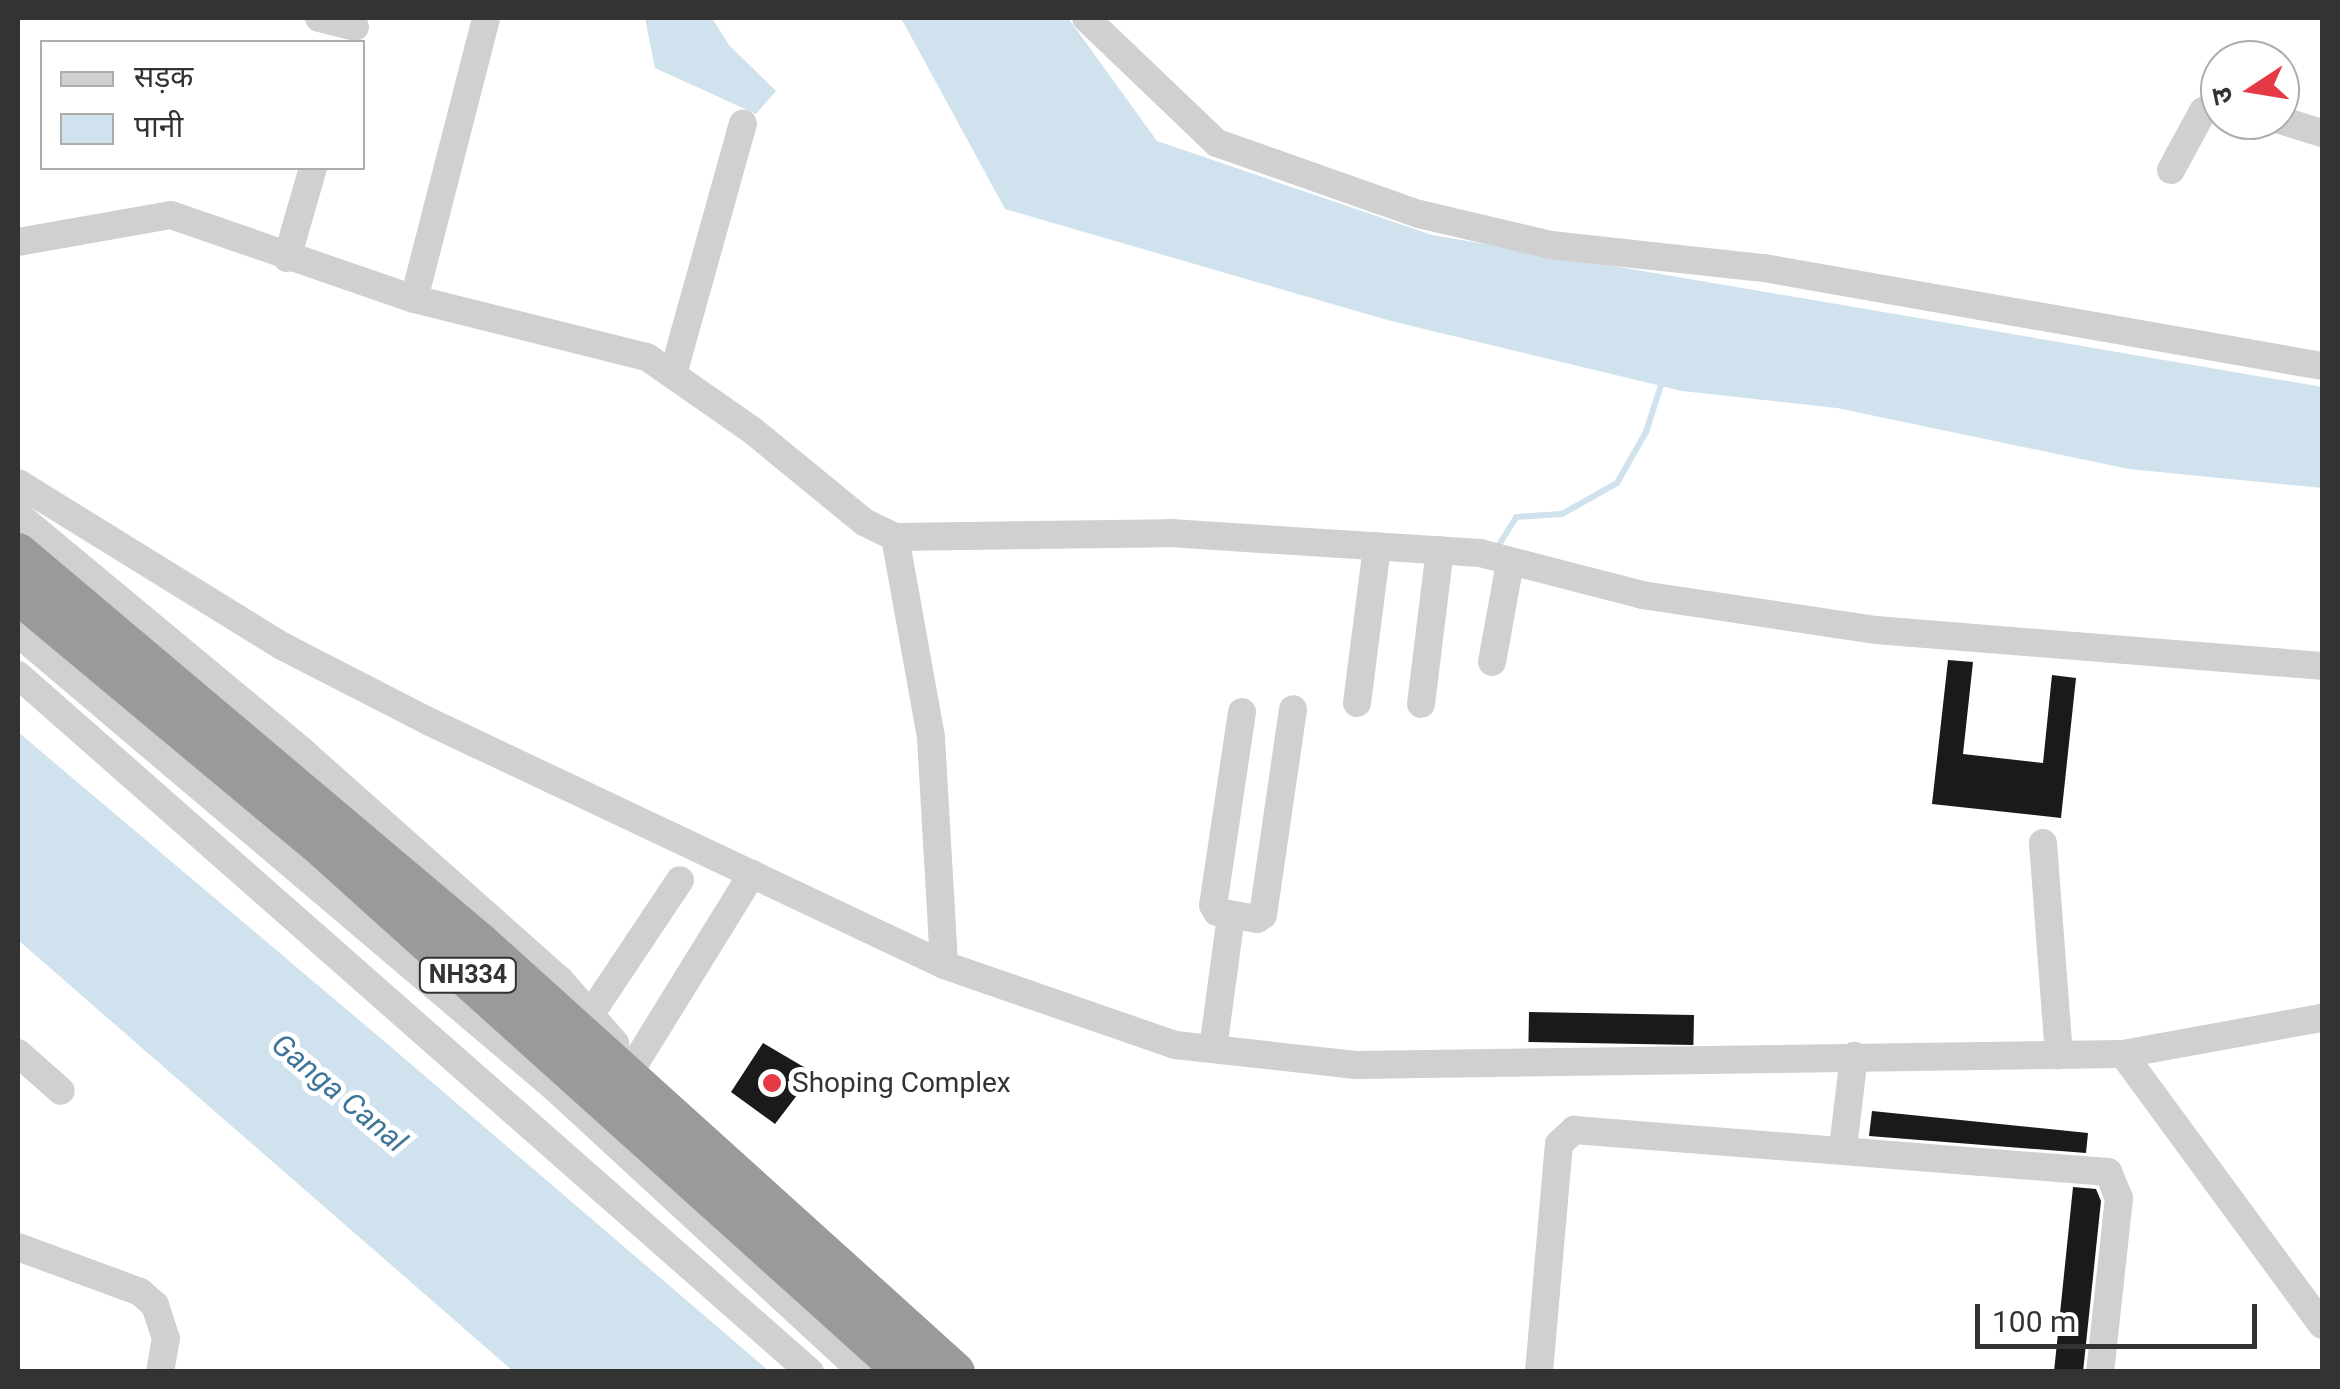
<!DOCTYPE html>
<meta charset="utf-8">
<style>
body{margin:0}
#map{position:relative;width:2340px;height:1389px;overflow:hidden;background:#fff;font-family:Roboto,"Noto Sans Devanagari",sans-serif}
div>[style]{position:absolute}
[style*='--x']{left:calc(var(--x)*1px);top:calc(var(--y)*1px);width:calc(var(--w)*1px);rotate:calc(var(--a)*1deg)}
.water>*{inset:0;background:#cfe2ee}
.stream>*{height:6px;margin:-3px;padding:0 3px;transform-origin:3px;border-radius:3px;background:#cfe2ee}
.building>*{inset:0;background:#1a1a1a;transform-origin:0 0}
.minor>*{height:28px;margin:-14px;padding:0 14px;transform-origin:14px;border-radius:14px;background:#d0d0d0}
.highway>*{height:40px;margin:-20px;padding:0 20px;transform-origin:20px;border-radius:20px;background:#9a9a9a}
.dots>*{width:28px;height:28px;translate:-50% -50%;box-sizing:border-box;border:5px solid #fff;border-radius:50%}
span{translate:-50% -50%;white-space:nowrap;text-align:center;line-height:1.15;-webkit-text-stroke:10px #fff;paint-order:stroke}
.shield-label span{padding:2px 8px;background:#fff;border:2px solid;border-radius:8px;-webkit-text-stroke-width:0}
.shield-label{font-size:25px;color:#333;font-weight:700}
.poi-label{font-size:28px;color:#333}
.left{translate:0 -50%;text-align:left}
.water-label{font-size:30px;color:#3f7597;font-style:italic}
.frame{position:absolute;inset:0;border:20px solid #333;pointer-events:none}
.legend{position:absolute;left:40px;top:40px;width:325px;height:130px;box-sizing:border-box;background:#fff;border:2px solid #adadad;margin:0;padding:12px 18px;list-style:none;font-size:30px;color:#333}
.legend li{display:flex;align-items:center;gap:20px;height:50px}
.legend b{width:50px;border:2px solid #adadad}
.north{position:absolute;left:2200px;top:40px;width:100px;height:100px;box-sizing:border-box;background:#fff;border:2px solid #adadad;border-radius:50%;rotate:258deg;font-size:28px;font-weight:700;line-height:40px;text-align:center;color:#333}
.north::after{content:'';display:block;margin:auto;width:35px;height:45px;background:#e63946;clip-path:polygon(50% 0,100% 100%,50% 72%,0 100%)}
.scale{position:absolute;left:1975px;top:1304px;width:282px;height:45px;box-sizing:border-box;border:5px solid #333;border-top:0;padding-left:12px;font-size:30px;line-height:35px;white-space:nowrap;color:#333;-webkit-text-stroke:8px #fff;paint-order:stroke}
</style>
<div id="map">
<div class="water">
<i style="clip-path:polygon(645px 18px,712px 18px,729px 45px,776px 91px,756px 114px,655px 68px)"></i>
<i style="clip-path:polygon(901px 18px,1068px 18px,1157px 141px,1432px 235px,2322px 387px,2322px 488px,2129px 469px,1837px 408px,1682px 391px,1391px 321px,1005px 209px)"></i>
<i style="clip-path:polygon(18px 732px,391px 1047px,769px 1371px,513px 1371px,18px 940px)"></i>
</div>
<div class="stream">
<i style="--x:1497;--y:548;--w:36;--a:-58"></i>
<i style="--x:1516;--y:517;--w:46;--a:-3.7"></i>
<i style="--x:1562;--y:514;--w:63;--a:-29.4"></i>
<i style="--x:1617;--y:483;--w:59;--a:-60.4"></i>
<i style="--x:1646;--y:432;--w:49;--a:-72.3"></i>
</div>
<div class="building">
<i style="clip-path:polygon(1948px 660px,1973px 662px,1963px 754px,2043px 763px,2052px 675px,2076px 678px,2061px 818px,1932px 804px)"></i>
<i style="left:1529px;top:1012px;width:165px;height:30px;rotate:1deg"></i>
<i style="clip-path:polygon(763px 1043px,814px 1073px,775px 1124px,731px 1092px)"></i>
<i style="clip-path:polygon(1872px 1111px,2088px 1133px,2086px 1153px,1869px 1136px)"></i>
<i style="clip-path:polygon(2073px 1187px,2096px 1189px,2101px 1201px,2083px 1372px,2054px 1372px)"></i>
</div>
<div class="minor">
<i style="--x:319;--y:18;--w:37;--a:14"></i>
<i style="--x:1086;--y:18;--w:181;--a:43.7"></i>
<i style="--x:1217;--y:143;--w:214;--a:19.4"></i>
<i style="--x:1419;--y:214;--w:136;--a:13.2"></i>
<i style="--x:1551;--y:245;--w:214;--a:6.2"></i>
<i style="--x:1764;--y:268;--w:567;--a:9.96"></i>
<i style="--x:2280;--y:120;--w:44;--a:17.2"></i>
<i style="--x:2171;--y:170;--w:67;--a:-61.5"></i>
<i style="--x:2203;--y:111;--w:19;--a:-28"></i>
<i style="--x:18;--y:242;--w:155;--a:-10"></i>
<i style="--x:171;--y:215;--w:257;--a:19.1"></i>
<i style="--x:414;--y:299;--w:240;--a:14"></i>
<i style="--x:647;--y:357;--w:129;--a:34.9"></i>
<i style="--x:753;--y:431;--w:144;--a:39.3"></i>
<i style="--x:864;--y:522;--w:34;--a:26"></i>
<i style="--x:895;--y:537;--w:275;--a:-0.8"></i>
<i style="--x:1170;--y:533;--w:311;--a:3.7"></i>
<i style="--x:1480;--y:553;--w:167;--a:14.5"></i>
<i style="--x:1642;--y:595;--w:237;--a:8.5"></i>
<i style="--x:1876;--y:630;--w:447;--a:4.6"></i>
<i style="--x:287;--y:258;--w:94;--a:-73.9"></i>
<i style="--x:414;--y:299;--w:290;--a:-75.6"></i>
<i style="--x:673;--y:374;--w:260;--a:-74.4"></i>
<i style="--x:18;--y:483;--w:310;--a:31.7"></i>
<i style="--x:282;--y:646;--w:166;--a:27.2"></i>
<i style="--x:430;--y:722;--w:569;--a:25.3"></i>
<i style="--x:944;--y:965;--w:244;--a:19.1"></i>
<i style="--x:1175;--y:1045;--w:182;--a:6.3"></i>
<i style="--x:1356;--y:1065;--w:767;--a:-0.82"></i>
<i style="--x:2123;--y:1054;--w:202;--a:-10.3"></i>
<i style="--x:18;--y:515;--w:371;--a:39.7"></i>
<i style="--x:303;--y:752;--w:344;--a:41.6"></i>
<i style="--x:560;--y:980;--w:84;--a:48.9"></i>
<i style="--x:895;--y:537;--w:204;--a:79.8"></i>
<i style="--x:931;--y:738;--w:227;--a:86.7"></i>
<i style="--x:18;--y:633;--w:705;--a:40.28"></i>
<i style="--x:556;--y:1089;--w:418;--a:42.7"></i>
<i style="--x:1492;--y:662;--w:101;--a:-79.7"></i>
<i style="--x:18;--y:675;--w:1055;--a:41.35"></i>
<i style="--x:1357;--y:703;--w:158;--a:-82.7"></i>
<i style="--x:1421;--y:704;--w:155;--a:-83"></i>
<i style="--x:1242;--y:712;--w:195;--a:98.5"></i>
<i style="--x:1213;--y:905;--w:8;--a:60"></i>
<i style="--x:1217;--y:912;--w:41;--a:9.9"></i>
<i style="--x:1257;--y:919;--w:7;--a:-34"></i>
<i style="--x:1263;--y:915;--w:208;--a:-81.7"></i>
<i style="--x:2043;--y:843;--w:213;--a:85.7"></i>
<i style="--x:590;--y:1015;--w:162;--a:-56.3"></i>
<i style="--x:1213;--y:1049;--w:135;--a:-82.3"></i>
<i style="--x:18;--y:1053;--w:57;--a:41.5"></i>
<i style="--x:2123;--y:1054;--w:336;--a:53.7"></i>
<i style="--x:634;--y:1065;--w:225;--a:-58.3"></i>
<i style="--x:1843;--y:1148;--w:93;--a:-83.2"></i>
<i style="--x:18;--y:1247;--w:130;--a:20.2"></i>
<i style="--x:140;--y:1292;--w:20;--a:41"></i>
<i style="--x:155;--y:1305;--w:35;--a:72"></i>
<i style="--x:166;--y:1338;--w:35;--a:100"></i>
<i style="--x:1539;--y:1372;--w:229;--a:-85"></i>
<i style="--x:1559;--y:1144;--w:21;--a:-43"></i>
<i style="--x:1574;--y:1130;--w:536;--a:4.5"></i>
<i style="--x:2108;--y:1172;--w:28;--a:67"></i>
<i style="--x:2119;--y:1198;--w:175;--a:96.2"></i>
</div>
<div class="highway">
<i style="--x:18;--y:553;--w:605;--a:40.17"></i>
<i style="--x:480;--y:943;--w:640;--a:42.09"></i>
<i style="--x:18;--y:594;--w:389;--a:39.8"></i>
<i style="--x:317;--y:843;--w:791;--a:41.98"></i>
</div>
<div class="dots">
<i style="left:772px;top:1083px;background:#e63946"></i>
</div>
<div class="shield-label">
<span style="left:468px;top:975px">NH334</span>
</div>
<div class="poi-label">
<span class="left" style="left:792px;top:1083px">Shoping Complex</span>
</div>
<div class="water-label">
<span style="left:339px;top:1093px;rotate:40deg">Ganga Canal</span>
</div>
<div class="frame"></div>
<ul class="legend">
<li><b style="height:12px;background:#d0d0d0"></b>सड़क</li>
<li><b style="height:28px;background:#cfe2ee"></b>पानी</li>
</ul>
<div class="north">उ</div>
<div class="scale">100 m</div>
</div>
